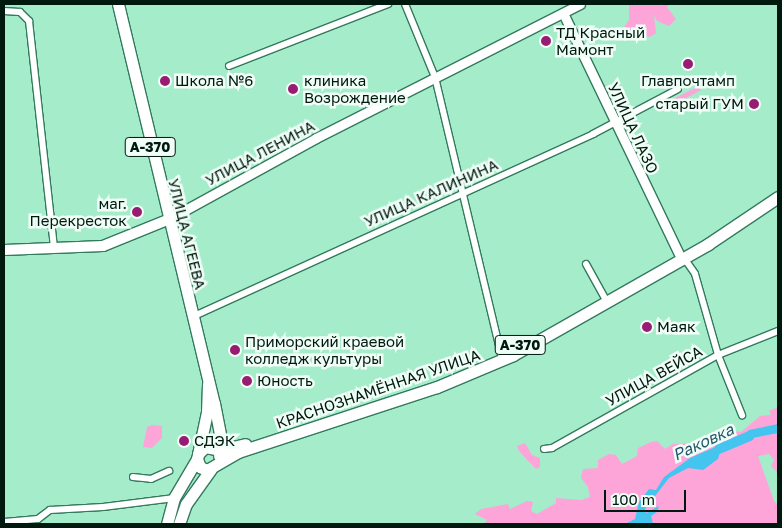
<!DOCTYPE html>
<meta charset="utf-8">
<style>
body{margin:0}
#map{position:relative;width:782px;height:528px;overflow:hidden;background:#a4ecca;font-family:"Golos Text",sans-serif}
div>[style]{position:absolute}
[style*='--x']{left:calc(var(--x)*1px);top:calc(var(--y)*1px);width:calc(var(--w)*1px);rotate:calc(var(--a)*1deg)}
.green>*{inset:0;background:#fda5d9}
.water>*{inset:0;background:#43c5ef}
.river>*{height:10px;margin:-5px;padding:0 5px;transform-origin:5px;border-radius:5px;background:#43c5ef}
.roads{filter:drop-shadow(1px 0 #337a5d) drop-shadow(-1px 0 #337a5d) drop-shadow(0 1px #337a5d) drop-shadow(0 -1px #337a5d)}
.street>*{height:6px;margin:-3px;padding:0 3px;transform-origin:3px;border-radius:3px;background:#fff}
.secondary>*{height:9px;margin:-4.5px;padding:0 4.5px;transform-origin:4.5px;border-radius:4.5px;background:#fff}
.primary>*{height:10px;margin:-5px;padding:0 5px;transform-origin:5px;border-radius:5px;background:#fff}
.highway>*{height:11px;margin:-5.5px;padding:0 5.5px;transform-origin:5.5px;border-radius:5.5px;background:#fff}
.dots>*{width:14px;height:14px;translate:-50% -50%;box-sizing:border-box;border:2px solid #f0fef7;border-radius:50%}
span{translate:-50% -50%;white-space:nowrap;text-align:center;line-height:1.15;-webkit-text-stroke:5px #f0fef7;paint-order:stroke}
.shield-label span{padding:1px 4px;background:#f0fef7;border:1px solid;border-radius:4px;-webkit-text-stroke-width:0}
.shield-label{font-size:14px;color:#00190e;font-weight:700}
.poi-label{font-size:15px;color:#00190e}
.left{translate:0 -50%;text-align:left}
.right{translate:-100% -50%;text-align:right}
.street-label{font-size:15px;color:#00190e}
.water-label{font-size:16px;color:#235769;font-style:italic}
.frame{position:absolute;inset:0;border:5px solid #00190e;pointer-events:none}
.scale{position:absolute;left:604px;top:490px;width:82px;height:22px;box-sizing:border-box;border:2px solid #00190e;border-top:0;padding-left:6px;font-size:15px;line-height:18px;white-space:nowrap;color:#00190e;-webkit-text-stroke:4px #f0fef7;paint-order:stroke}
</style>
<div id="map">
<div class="green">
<i style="clip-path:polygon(629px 4px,669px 4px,667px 7px,676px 19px,669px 26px,657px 21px,654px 15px,656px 33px,650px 37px,636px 33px,624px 27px,629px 20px)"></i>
<i style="clip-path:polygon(699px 86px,701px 90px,675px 104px,673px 99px)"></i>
<i style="clip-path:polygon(778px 407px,778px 473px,771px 466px,774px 460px,769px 454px,758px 456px,774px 501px,778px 505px,778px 524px,484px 524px,487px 520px,475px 514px,481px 509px,508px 504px,510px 509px,527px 501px,533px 502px,531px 511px,537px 514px,556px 503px,556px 498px,581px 500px,590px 497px,588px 487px,581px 478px,583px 469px,598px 468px,598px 460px,609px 454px,616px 455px,622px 464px,637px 456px,638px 448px,651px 442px,657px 441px,665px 449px,673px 444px,699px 443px,703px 438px,724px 438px,732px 431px,741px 432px,760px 416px,771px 415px,769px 411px)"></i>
<i style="clip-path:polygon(152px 425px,162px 426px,162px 438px,152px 448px,143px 447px,147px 427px)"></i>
<i style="clip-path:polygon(525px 443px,532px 455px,540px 458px,540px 467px,536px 469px,519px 451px,517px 446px)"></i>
</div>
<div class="water">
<i style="clip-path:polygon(778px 424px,778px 433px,737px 441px,749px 430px)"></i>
<i style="clip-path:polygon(727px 442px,732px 443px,730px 448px,721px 449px,718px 459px,703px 470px,688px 468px,669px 478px,645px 509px,646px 513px,659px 506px,657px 512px,651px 516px,653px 524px,625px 524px,635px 519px,639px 502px,649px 489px,656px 490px,664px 477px,690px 458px)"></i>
</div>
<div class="river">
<i style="--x:719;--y:449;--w:33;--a:-23"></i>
</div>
<div class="roads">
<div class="street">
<i style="--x:405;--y:4;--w:79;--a:67.7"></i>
<i style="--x:435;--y:77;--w:285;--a:76.6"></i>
<i style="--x:4;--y:11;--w:16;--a:4"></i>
<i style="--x:20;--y:12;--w:13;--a:45"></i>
<i style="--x:29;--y:21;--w:228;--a:83.7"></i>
<i style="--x:229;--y:66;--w:171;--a:-21.3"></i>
<i style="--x:684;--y:258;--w:19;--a:55"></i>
<i style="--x:695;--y:274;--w:84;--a:74.1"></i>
<i style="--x:718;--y:355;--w:65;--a:68.2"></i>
<i style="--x:586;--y:264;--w:38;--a:61"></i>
<i style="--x:192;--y:317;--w:441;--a:-24.5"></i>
<i style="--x:593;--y:134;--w:96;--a:-27.9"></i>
<i style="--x:544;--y:449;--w:8;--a:-7"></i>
<i style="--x:552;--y:448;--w:190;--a:-29.3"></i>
<i style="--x:718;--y:355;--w:65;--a:-21.8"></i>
<i style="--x:133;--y:477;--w:18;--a:6"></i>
<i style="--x:151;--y:479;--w:20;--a:-24"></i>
<i style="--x:4;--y:522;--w:34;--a:-5"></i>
<i style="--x:38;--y:519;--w:15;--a:-37"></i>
<i style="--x:50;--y:510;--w:53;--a:-3.2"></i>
<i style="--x:103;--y:507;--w:72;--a:-7.2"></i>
</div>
<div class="secondary">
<i style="--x:563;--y:13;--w:267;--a:64.3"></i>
<i style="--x:167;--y:220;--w:170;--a:-28.8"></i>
<i style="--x:316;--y:138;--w:296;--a:-26.9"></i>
</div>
<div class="primary">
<i style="--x:4;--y:250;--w:99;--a:-2.3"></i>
<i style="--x:103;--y:246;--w:69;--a:-22.1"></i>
</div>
<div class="highway">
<i style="--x:118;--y:4;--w:410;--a:76.5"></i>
<i style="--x:214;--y:403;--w:36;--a:79"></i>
<i style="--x:221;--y:438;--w:18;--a:96"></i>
<i style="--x:208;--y:384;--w:28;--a:92"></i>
<i style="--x:207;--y:412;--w:48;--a:102"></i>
<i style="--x:197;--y:459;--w:9;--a:69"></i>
<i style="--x:200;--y:467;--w:8;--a:23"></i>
<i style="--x:207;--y:470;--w:36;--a:-30"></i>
<i style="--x:238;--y:452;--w:209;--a:-18.1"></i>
<i style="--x:437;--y:387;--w:82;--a:-22.8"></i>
<i style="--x:513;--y:355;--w:224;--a:-29.6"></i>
<i style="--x:708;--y:244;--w:84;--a:-33.9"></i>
<i style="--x:198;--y:454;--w:10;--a:-45"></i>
<i style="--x:205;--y:447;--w:15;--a:11"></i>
<i style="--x:220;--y:450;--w:26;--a:-13"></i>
<i style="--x:167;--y:524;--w:27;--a:-75"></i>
<i style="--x:174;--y:498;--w:45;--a:-59.5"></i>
<i style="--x:179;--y:524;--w:21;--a:-71"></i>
<i style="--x:186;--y:504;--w:43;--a:-54.5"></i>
</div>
</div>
<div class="dots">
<i style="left:546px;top:41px;background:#991c73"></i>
<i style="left:688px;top:64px;background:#991c73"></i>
<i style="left:165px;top:81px;background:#991c73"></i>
<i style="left:293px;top:89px;background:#991c73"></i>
<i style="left:754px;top:104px;background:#991c73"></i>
<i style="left:137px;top:212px;background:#991c73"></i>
<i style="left:647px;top:327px;background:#991c73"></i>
<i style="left:235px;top:350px;background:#991c73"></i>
<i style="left:247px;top:381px;background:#991c73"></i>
<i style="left:184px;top:441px;background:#991c73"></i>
</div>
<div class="shield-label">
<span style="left:150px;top:147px">А-370</span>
<span style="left:520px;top:345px">А-370</span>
</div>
<div class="poi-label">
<span class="left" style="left:556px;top:41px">ТД Красный<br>Мамонт</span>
<span class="left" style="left:304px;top:89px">клиника<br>Возрождение</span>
<span class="left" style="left:175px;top:81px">Школа №6</span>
<span style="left:688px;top:81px">Главпочтамп</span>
<span class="right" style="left:744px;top:104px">старый ГУМ</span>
<span class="right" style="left:127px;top:212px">маг.<br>Перекресток</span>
<span class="left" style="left:657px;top:327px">Маяк</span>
<span class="left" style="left:245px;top:350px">Приморский краевой<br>колледж культуры</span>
<span class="left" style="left:257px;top:381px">Юность</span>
<span class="left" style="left:194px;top:441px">СДЭК</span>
</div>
<div class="street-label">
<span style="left:633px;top:128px;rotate:65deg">УЛИЦА ЛАЗО</span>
<span style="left:260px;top:153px;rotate:-28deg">УЛИЦА ЛЕНИНА</span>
<span style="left:431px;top:193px;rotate:-24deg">УЛИЦА КАЛИНИНА</span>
<span style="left:187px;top:234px;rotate:76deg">УЛИЦА АГЕЕВА</span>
<span style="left:654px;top:376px;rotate:-29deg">УЛИЦА ВЕЙСА</span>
<span style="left:378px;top:389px;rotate:-19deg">КРАСНОЗНАМЁННАЯ УЛИЦА</span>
</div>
<div class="water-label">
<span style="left:703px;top:442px;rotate:-25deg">Раковка</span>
</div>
<div class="frame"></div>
<div class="scale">100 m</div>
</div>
